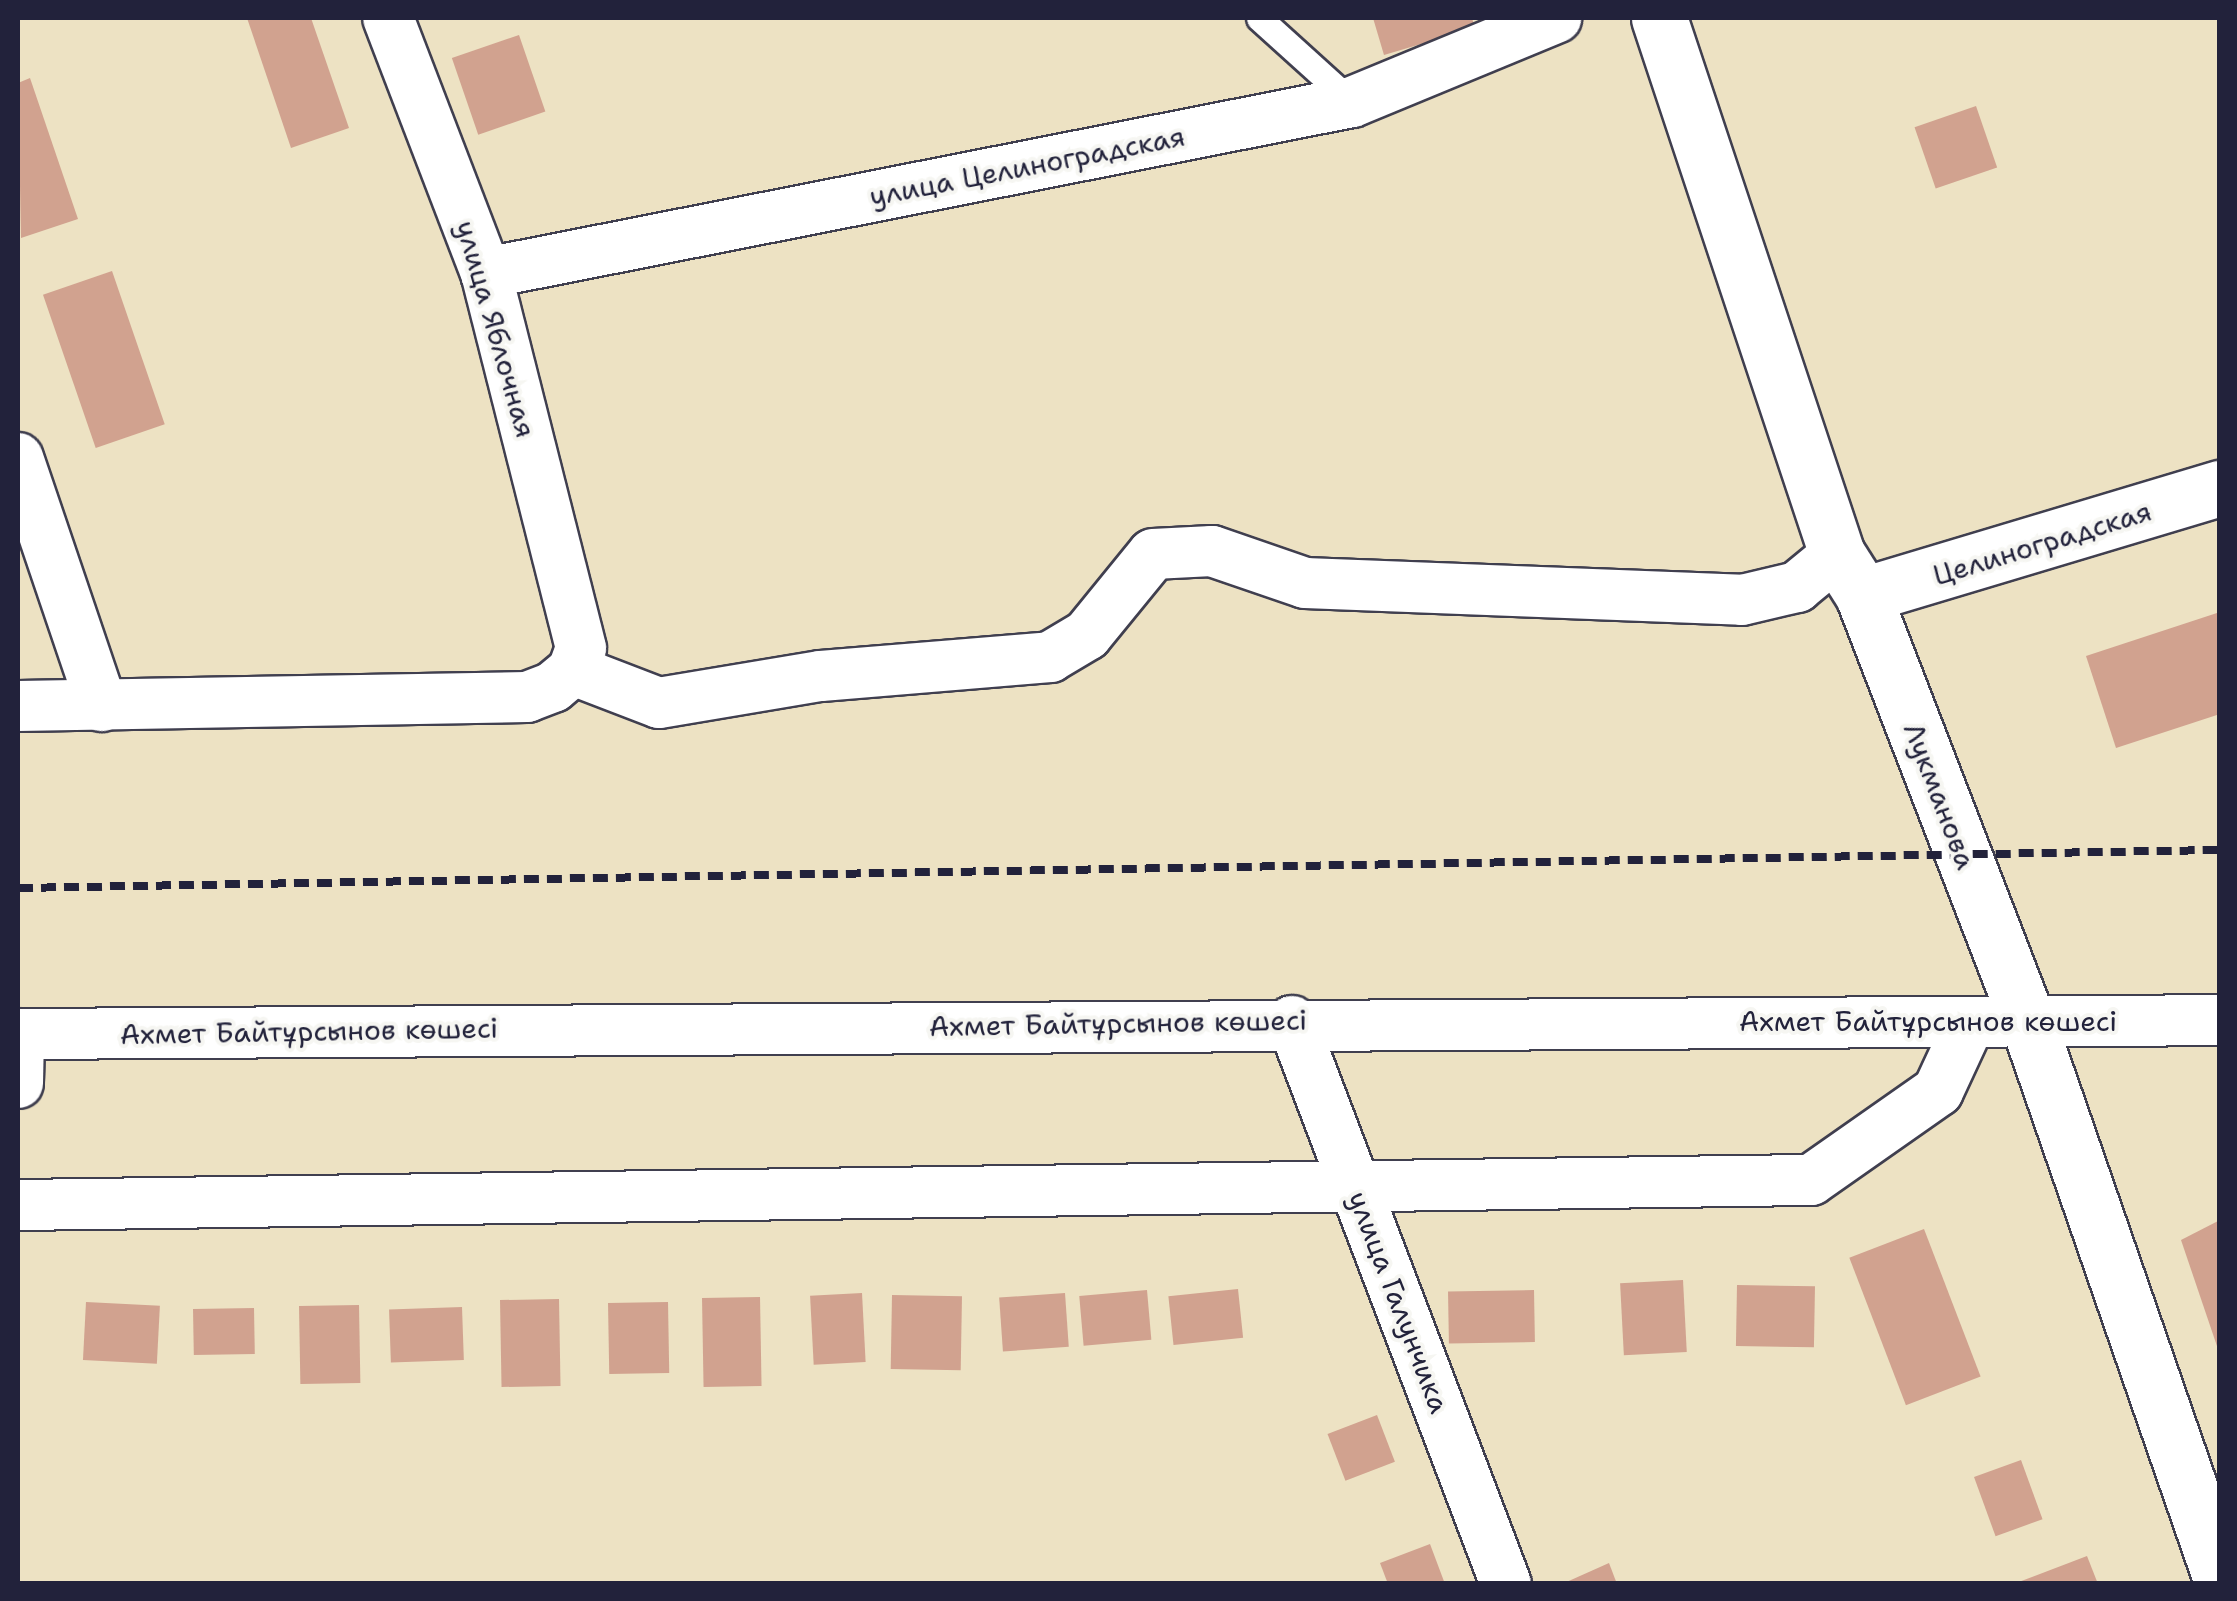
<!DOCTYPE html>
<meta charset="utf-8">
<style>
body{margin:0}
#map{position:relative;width:2237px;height:1601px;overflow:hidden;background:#ede2c3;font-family:"Shantell Sans",sans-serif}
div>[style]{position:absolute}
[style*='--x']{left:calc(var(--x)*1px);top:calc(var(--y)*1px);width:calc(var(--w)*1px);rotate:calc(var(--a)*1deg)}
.building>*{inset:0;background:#d1a28f;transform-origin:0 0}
.roads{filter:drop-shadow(2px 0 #403f4f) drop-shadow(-2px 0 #403f4f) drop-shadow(0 2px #403f4f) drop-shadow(0 -2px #403f4f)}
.service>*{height:25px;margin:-12.5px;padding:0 12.5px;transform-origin:12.5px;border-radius:12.5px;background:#fff}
.minor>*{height:50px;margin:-25px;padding:0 25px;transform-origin:25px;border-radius:25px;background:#fff}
.tertiary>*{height:55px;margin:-27.5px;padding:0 27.5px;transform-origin:27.5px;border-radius:27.5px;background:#fff}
.rail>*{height:8px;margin-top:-4px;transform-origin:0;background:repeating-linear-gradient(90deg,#22223b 0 15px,transparent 0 23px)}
span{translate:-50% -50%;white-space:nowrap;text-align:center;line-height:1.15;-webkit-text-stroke:8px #f6f6f2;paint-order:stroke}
.street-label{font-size:28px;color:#22223b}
.frame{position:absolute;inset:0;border:20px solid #22223b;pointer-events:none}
</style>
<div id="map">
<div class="building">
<i style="clip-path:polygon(247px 18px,311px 18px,349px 128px,291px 148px)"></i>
<i style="clip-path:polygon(1373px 18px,1472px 18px,1475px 28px,1384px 55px)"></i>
<i style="left:519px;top:35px;width:81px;height:71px;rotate:71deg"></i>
<i style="clip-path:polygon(30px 78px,78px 219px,21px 238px,18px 83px)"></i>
<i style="left:1976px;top:106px;width:65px;height:65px;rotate:71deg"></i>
<i style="left:112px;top:271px;width:162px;height:73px;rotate:71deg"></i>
<i style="clip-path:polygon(2220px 612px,2220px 714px,2116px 748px,2086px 656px)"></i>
<i style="clip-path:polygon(2220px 1220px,2220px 1352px,2219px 1352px,2181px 1240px)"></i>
<i style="left:1924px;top:1229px;width:158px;height:80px;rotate:69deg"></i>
<i style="left:1683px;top:1280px;width:72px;height:63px;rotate:87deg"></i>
<i style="left:1737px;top:1285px;width:78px;height:61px;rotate:1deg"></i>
<i style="left:1238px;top:1289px;width:49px;height:70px;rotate:84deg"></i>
<i style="left:1147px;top:1290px;width:50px;height:68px;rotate:85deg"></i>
<i style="left:1534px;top:1290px;width:52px;height:86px;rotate:89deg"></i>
<i style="left:862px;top:1293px;width:69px;height:52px;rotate:87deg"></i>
<i style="left:1065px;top:1293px;width:54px;height:66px;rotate:86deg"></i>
<i style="left:892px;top:1295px;width:70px;height:74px;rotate:1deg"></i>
<i style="left:760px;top:1297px;width:89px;height:58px;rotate:89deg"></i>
<i style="left:559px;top:1299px;width:87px;height:59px;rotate:89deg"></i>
<i style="left:86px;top:1302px;width:74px;height:58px;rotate:3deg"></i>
<i style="left:668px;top:1302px;width:71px;height:60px;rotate:89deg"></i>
<i style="left:359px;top:1305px;width:78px;height:60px;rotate:89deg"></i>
<i style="left:462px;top:1307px;width:53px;height:73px;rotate:88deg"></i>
<i style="left:254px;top:1308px;width:46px;height:61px;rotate:89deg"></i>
<i style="left:1377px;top:1415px;width:50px;height:53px;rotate:69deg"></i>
<i style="left:2021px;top:1460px;width:63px;height:50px;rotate:70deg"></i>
<i style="clip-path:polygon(1430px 1544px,1445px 1584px,1388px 1584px,1380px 1563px)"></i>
<i style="clip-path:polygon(2087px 1556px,2098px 1584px,2016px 1584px,2016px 1583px)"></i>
<i style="clip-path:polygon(1609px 1563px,1617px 1584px,1562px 1584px)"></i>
</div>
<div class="roads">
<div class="service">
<i style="--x:1259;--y:18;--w:125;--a:42.1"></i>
</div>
<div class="minor">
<i style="--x:486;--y:273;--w:883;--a:-11.17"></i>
<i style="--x:1352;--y:102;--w:221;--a:-22.4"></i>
<i style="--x:18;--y:458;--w:262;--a:71.3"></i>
<i style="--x:573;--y:670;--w:92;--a:21"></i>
<i style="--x:659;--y:703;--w:164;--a:-9.5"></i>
<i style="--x:821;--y:676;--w:230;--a:-4.7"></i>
<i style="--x:1050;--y:657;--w:43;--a:-30.7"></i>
<i style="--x:1087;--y:635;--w:104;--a:-50.8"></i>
<i style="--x:1153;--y:554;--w:59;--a:-2.9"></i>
<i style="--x:1212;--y:551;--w:98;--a:19"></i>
<i style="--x:1305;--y:583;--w:437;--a:2.2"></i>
<i style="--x:1742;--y:600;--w:57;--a:-13.3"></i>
<i style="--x:1797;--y:587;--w:52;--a:-39.5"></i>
<i style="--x:18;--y:706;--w:509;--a:-1.01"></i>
<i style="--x:527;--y:697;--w:28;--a:-21"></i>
<i style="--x:553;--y:687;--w:26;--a:-40"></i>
<i style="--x:573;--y:670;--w:23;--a:-70"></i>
<i style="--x:581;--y:648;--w:387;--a:-104.2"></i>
<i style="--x:486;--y:273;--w:273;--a:-111"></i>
<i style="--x:1292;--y:1021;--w:602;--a:69.19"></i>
<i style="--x:18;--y:1034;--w:2202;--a:-0.36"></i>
<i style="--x:18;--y:1083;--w:49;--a:-88.8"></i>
<i style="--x:18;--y:1205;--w:1793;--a:-0.8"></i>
<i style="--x:1811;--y:1180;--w:155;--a:-35"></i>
<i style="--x:1938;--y:1091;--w:76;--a:-65.1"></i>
</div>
<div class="tertiary">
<i style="--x:1659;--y:18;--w:565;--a:71.63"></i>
<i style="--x:1837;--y:554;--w:49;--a:57.6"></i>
<i style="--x:1863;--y:595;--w:458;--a:68.9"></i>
<i style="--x:2028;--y:1022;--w:586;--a:70.89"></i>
<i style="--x:1863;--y:595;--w:373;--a:-16.7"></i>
</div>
</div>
<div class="rail">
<i style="--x:18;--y:888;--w:2202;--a:-0.99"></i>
</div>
<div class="street-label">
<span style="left:1027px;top:166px;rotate:-11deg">улица Целиноградская</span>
<span style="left:496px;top:329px;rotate:74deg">улица Яблочная</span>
<span style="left:2042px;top:543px;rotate:-17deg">Целиноградская</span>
<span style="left:1940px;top:796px;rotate:69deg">Лукманова</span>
<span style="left:1928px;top:1021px">Ахмет Байтұрсынов көшесі</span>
<span style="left:1118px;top:1023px;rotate:-1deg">Ахмет Байтұрсынов көшесі</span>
<span style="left:309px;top:1031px;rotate:-1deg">Ахмет Байтұрсынов көшесі</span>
<span style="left:1399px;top:1302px;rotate:69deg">улица Галунчика</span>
</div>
<div class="frame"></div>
</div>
